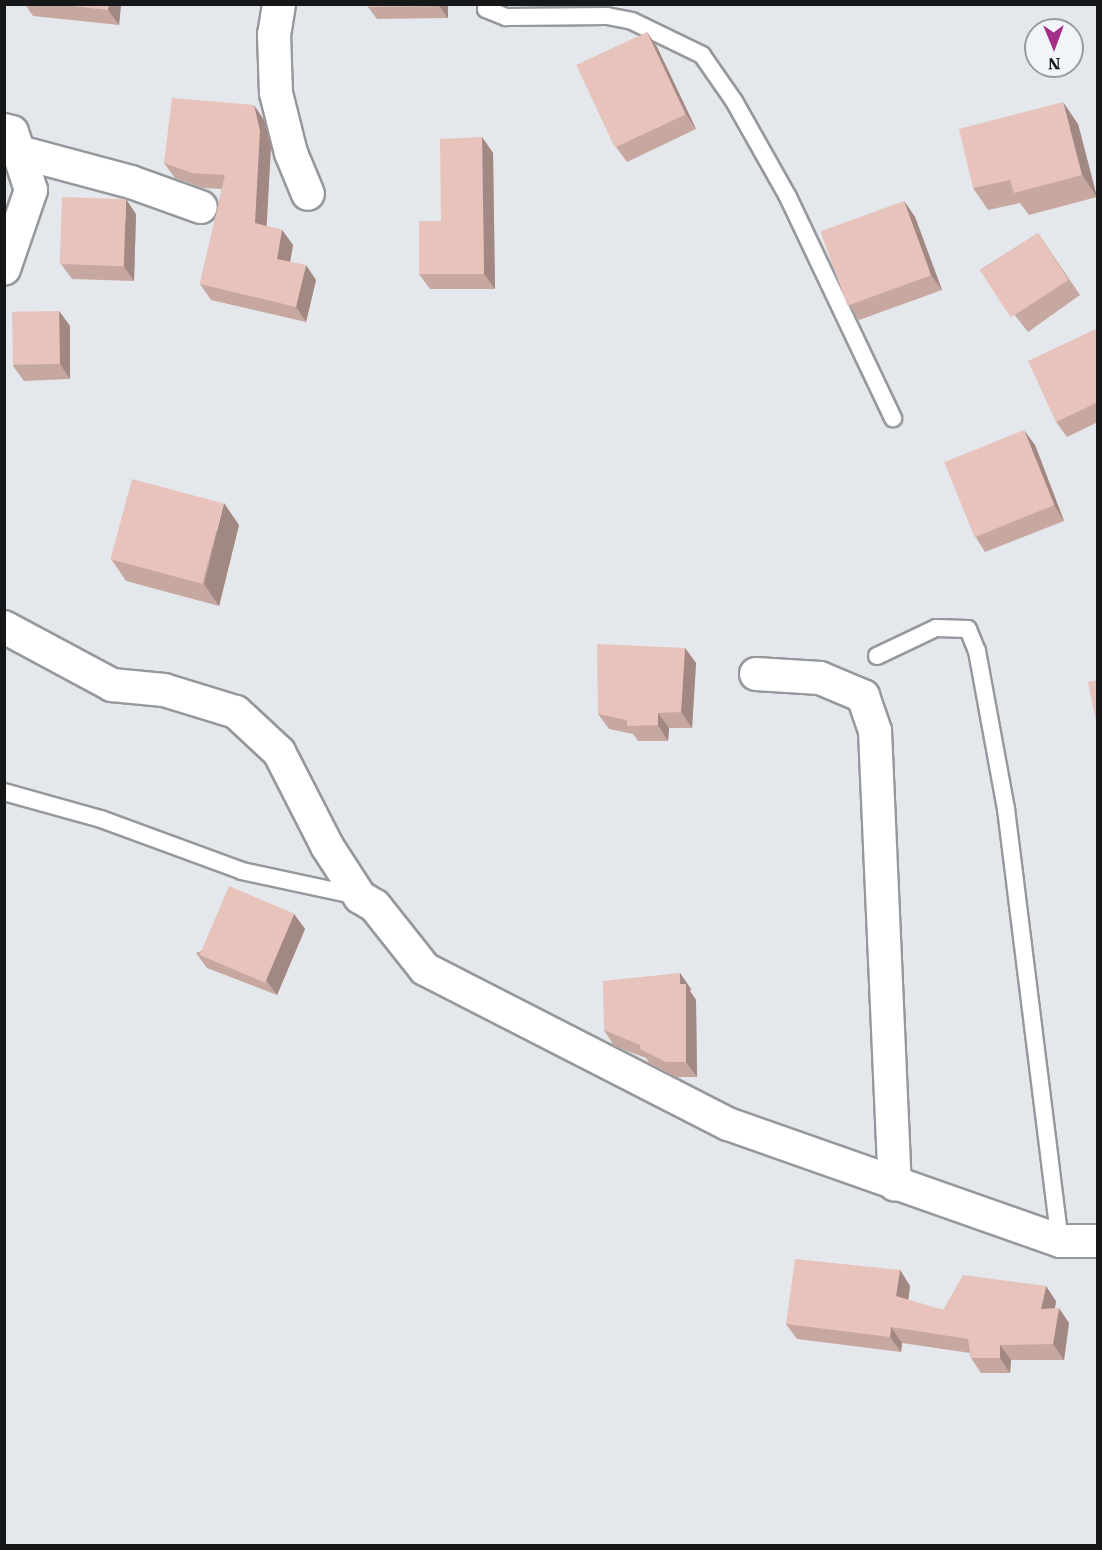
<!DOCTYPE html>
<style>
body{margin:0}
#map{position:relative;width:1102px;height:1550px;overflow:hidden;background:#e4e7eb;font-family:"IBM Plex Serif",serif}
div>[style]{position:absolute}
[style*='--x']{left:calc(var(--x)*1px);top:calc(var(--y)*1px);width:calc(var(--w)*1px);rotate:calc(var(--a)*1deg)}
.roads{filter:drop-shadow(2px 0 #95989c) drop-shadow(-2px 0 #95989c) drop-shadow(0 2px #95989c) drop-shadow(0 -2px #95989c)}
.lane>*{height:16px;margin:-8px;padding:0 8px;transform-origin:8px;border-radius:8px;background:#fff}
.street>*{height:32px;margin:-16px;padding:0 16px;transform-origin:16px;border-radius:16px;background:#fff}
.wall>*{inset:0;background:#c7a8a1}
.shaded-wall>*{inset:0;background:#a28883}
.building>*{inset:0;background:#e7c3bb;transform-origin:0 0}
span{translate:-50% -50%;white-space:nowrap;text-align:center;line-height:1.15;-webkit-text-stroke:4.5px #f1f4f9;paint-order:stroke}
.frame{position:absolute;inset:0;border:6px solid #161719;pointer-events:none}
.north{position:absolute;left:1024px;top:18px;width:60px;height:60px;box-sizing:border-box;background:#f1f4f9;border:2px solid #999c9f;border-radius:50%;rotate:179deg;font-size:16px;font-weight:700;line-height:24px;text-align:center;color:#161719}
.north::after{content:'';display:block;margin:auto;width:21px;height:27px;background:#a32e88;clip-path:polygon(50% 0,100% 100%,50% 72%,0 100%)}
</style>
<div id="map">
<div class="roads">
<div class="lane">
<i style="--x:486;--y:4;--w:5;--a:90"></i>
<i style="--x:486;--y:9;--w:22;--a:22"></i>
<i style="--x:506;--y:17;--w:101;--a:-0.6"></i>
<i style="--x:607;--y:16;--w:25;--a:11"></i>
<i style="--x:632;--y:21;--w:78;--a:25.9"></i>
<i style="--x:702;--y:55;--w:56;--a:55.2"></i>
<i style="--x:734;--y:101;--w:110;--a:60.6"></i>
<i style="--x:788;--y:197;--w:245;--a:64.6"></i>
<i style="--x:877;--y:656;--w:65;--a:-25.4"></i>
<i style="--x:936;--y:628;--w:32;--a:2"></i>
<i style="--x:968;--y:629;--w:24;--a:68"></i>
<i style="--x:977;--y:651;--w:161;--a:79.6"></i>
<i style="--x:1006;--y:809;--w:435;--a:82.9"></i>
<i style="--x:4;--y:792;--w:101;--a:15.6"></i>
<i style="--x:101;--y:819;--w:150;--a:20.2"></i>
<i style="--x:242;--y:871;--w:120;--a:12.1"></i>
</div>
<div class="street">
<i style="--x:279;--y:4;--w:30;--a:99"></i>
<i style="--x:274;--y:34;--w:59;--a:88.1"></i>
<i style="--x:276;--y:93;--w:62;--a:76"></i>
<i style="--x:291;--y:153;--w:44;--a:67.5"></i>
<i style="--x:4;--y:130;--w:8;--a:14"></i>
<i style="--x:12;--y:132;--w:61;--a:71.9"></i>
<i style="--x:31;--y:190;--w:83;--a:108.9"></i>
<i style="--x:19;--y:152;--w:116;--a:15"></i>
<i style="--x:131;--y:182;--w:74;--a:19.7"></i>
<i style="--x:4;--y:627;--w:123;--a:28.2"></i>
<i style="--x:112;--y:685;--w:52;--a:5.5"></i>
<i style="--x:164;--y:690;--w:75;--a:17"></i>
<i style="--x:236;--y:712;--w:59;--a:42.9"></i>
<i style="--x:279;--y:752;--w:106;--a:62.9"></i>
<i style="--x:327;--y:846;--w:61;--a:57.1"></i>
<i style="--x:360;--y:897;--w:17;--a:31"></i>
<i style="--x:375;--y:906;--w:80;--a:51.6"></i>
<i style="--x:425;--y:969;--w:340;--a:27.1"></i>
<i style="--x:728;--y:1124;--w:352;--a:19.4"></i>
<i style="--x:1060;--y:1241;--w:38;--a:0"></i>
<i style="--x:756;--y:674;--w:64;--a:3.6"></i>
<i style="--x:820;--y:678;--w:47;--a:22.7"></i>
<i style="--x:863;--y:696;--w:37;--a:71"></i>
<i style="--x:875;--y:731;--w:454;--a:87.5"></i>
</div>
</div>
<div class="wall">
<i style="clip-path:polygon(25px 4px,121px 4px,119px 25px,33px 16px)"></i>
<i style="clip-path:polygon(368px 4px,448px 4px,448px 18px,377px 19px,368px 7px)"></i>
<i style="clip-path:polygon(647px 32px,657px 47px,696px 129px,627px 162px,616px 147px)"></i>
<i style="clip-path:polygon(264px 120px,271px 146px,266px 226px,282px 230px,293px 245px,290px 262px,316px 280px,306px 322px,211px 300px,200px 284px,222px 189px,203px 188px,175px 178px,164px 163px)"></i>
<i style="clip-path:polygon(1078px 124px,1097px 197px,1029px 215px,1020px 203px,988px 210px,973px 188px)"></i>
<i style="clip-path:polygon(482px 137px,493px 153px,495px 289px,430px 289px,419px 274px,441px 221px)"></i>
<i style="clip-path:polygon(904px 201px,915px 217px,942px 290px,859px 320px,849px 305px)"></i>
<i style="clip-path:polygon(136px 214px,134px 281px,72px 279px,61px 264px)"></i>
<i style="clip-path:polygon(1038px 233px,1080px 295px,1028px 332px,991px 285px,980px 270px)"></i>
<i style="clip-path:polygon(59px 311px,70px 326px,70px 379px,24px 381px,13px 366px)"></i>
<i style="clip-path:polygon(1098px 328px,1098px 422px,1067px 437px,1056px 422px)"></i>
<i style="clip-path:polygon(1035px 445px,1064px 521px,985px 552px,975px 536px)"></i>
<i style="clip-path:polygon(239px 525px,219px 606px,126px 581px,111px 559px)"></i>
<i style="clip-path:polygon(685px 648px,696px 663px,692px 728px,669px 728px,668px 741px,638px 741px,633px 734px,609px 729px,598px 714px)"></i>
<i style="clip-path:polygon(294px 914px,305px 929px,277px 995px,207px 968px,196px 953px)"></i>
<i style="clip-path:polygon(680px 973px,691px 989px,690px 991px,696px 1000px,697px 1077px,676px 1077px,650px 1064px,646px 1058px,614px 1046px,604px 1030px)"></i>
<i style="clip-path:polygon(900px 1270px,910px 1286px,908px 1300px,943px 1310px,1056px 1301px,1055px 1308px,1069px 1323px,1064px 1360px,1011px 1360px,1010px 1373px,981px 1373px,971px 1358px,970px 1353px,902px 1343px,901px 1352px,797px 1339px,786px 1324px)"></i>
</div>
<div class="shaded-wall">
<i style="clip-path:polygon(109px 4px,121px 4px,119px 25px,108px 10px)"></i>
<i style="clip-path:polygon(439px 4px,448px 4px,448px 18px,439px 6px)"></i>
<i style="clip-path:polygon(647px 32px,657px 47px,696px 129px,686px 114px)"></i>
<i style="clip-path:polygon(1063px 102px,1078px 124px,1097px 197px,1082px 175px)"></i>
<i style="clip-path:polygon(254px 105px,264px 120px,271px 146px,266px 238px,255px 223px)"></i>
<i style="clip-path:polygon(482px 137px,493px 153px,495px 289px,484px 274px)"></i>
<i style="clip-path:polygon(126px 199px,136px 214px,134px 281px,124px 266px)"></i>
<i style="clip-path:polygon(904px 201px,915px 217px,942px 290px,931px 275px)"></i>
<i style="clip-path:polygon(282px 230px,293px 245px,288px 274px,277px 259px)"></i>
<i style="clip-path:polygon(306px 265px,316px 280px,306px 322px,296px 307px)"></i>
<i style="clip-path:polygon(59px 311px,70px 326px,70px 379px,60px 364px)"></i>
<i style="clip-path:polygon(1024px 430px,1035px 445px,1064px 521px,1054px 505px)"></i>
<i style="clip-path:polygon(224px 503px,239px 525px,219px 606px,204px 584px)"></i>
<i style="clip-path:polygon(685px 648px,696px 663px,692px 728px,681px 712px)"></i>
<i style="clip-path:polygon(658px 713px,669px 728px,668px 741px,658px 725px)"></i>
<i style="clip-path:polygon(294px 914px,305px 929px,277px 995px,266px 980px)"></i>
<i style="clip-path:polygon(680px 973px,691px 989px,690px 991px,696px 1000px,697px 1077px,686px 1062px,680px 984px)"></i>
<i style="clip-path:polygon(900px 1270px,910px 1286px,907px 1311px,896px 1296px)"></i>
<i style="clip-path:polygon(1046px 1286px,1056px 1301px,1052px 1324px,1041px 1309px)"></i>
<i style="clip-path:polygon(1059px 1308px,1069px 1323px,1064px 1360px,1053px 1344px)"></i>
<i style="clip-path:polygon(891px 1327px,902px 1343px,901px 1352px,890px 1337px)"></i>
<i style="clip-path:polygon(1000px 1345px,1011px 1360px,1010px 1373px,1000px 1358px)"></i>
</div>
<div class="building">
<i style="clip-path:polygon(54px 4px,109px 4px,108px 10px)"></i>
<i style="clip-path:polygon(368px 4px,439px 4px,439px 6px,368px 7px)"></i>
<i style="left:647px;top:32px;width:91px;height:78px;rotate:65deg"></i>
<i style="clip-path:polygon(172px 98px,254px 105px,260px 131px,255px 223px,282px 230px,277px 259px,306px 265px,296px 307px,200px 284px,225px 175px,192px 173px,164px 163px)"></i>
<i style="clip-path:polygon(1063px 102px,1082px 175px,1014px 193px,1010px 180px,973px 188px,959px 129px)"></i>
<i style="clip-path:polygon(482px 137px,484px 274px,419px 274px,419px 221px,441px 221px,440px 139px)"></i>
<i style="left:62px;top:197px;width:64px;height:67px;rotate:2deg"></i>
<i style="left:904px;top:201px;width:79px;height:89px;rotate:70deg"></i>
<i style="left:1038px;top:233px;width:56px;height:69px;rotate:57deg"></i>
<i style="left:59px;top:311px;width:53px;height:47px;rotate:89deg"></i>
<i style="clip-path:polygon(1098px 328px,1098px 402px,1056px 422px,1028px 361px)"></i>
<i style="left:1024px;top:430px;width:81px;height:86px;rotate:68deg"></i>
<i style="left:132px;top:479px;width:95px;height:83px;rotate:15deg"></i>
<i style="clip-path:polygon(597px 644px,685px 648px,681px 712px,658px 713px,658px 725px,627px 726px,627px 720px,598px 714px)"></i>
<i style="clip-path:polygon(1098px 680px,1098px 731px,1088px 682px)"></i>
<i style="left:229px;top:886px;width:71px;height:75px;rotate:23deg"></i>
<i style="clip-path:polygon(680px 973px,680px 984px,686px 984px,686px 1062px,666px 1062px,640px 1049px,640px 1045px,604px 1030px,603px 981px)"></i>
<i style="clip-path:polygon(795px 1259px,900px 1270px,896px 1296px,943px 1310px,963px 1275px,1046px 1286px,1041px 1309px,1059px 1308px,1053px 1344px,1000px 1345px,1000px 1358px,971px 1358px,968px 1339px,891px 1327px,890px 1337px,786px 1324px)"></i>
</div>
<div class="frame"></div>
<div class="north">N</div>
</div>
